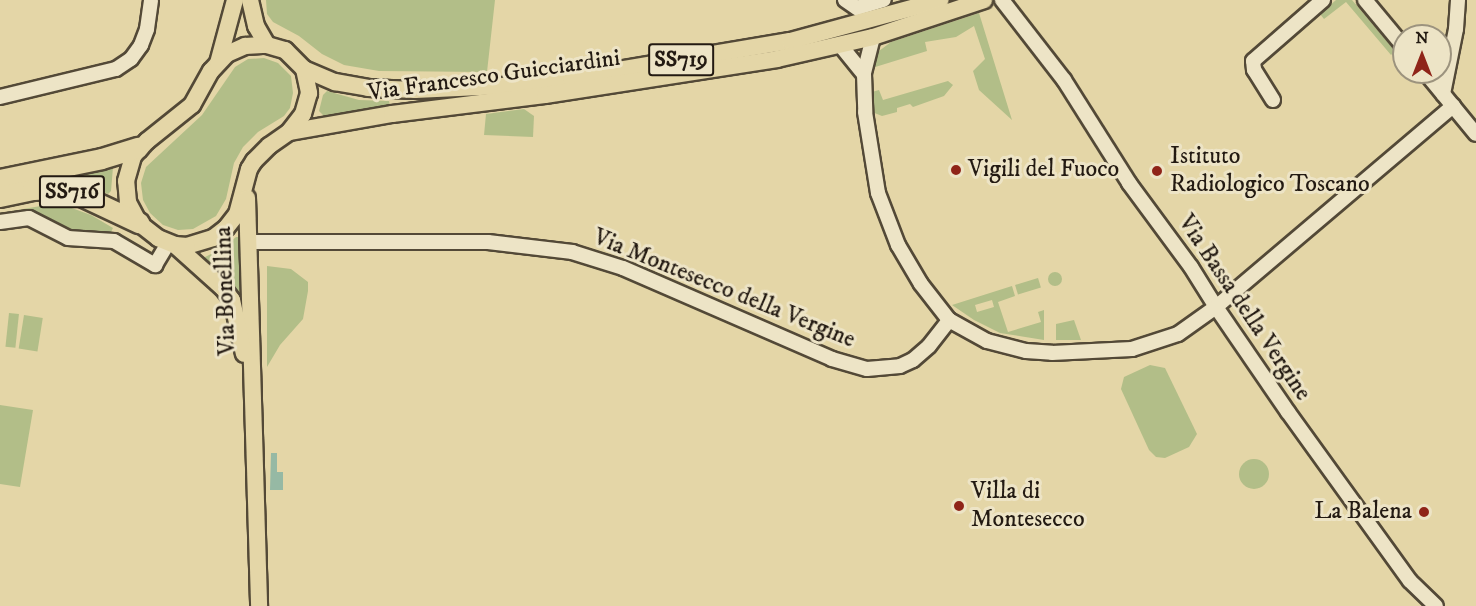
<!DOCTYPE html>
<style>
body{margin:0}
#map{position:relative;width:1476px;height:606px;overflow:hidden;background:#e4d6a7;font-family:"IM FELL DW Pica",serif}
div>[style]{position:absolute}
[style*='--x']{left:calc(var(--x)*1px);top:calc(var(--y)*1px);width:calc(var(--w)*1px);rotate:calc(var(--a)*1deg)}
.green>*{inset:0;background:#b2be88;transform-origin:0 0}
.round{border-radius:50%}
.water>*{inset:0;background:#96b9a4}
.roads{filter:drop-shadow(2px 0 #534937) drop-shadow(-2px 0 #534937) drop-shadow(0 2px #534937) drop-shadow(0 -2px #534937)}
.minor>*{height:14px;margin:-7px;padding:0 7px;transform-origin:7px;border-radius:7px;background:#ede4c6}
.major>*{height:16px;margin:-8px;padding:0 8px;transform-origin:8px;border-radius:8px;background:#e4d6a7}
.highway>*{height:20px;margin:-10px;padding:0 10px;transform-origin:10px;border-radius:10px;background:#e4d6a7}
.dots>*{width:16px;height:16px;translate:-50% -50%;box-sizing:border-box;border:3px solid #ede4c6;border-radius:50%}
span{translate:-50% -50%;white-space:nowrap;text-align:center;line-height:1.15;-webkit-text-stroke:6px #ede4c6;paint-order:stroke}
.shield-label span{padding:2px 4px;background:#ede4c6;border:2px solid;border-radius:4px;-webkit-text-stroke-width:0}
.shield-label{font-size:22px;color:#231a12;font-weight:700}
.street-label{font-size:24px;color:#231a12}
.poi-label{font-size:24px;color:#231a12}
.left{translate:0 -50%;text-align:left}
.right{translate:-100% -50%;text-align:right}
.north{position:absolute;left:1392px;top:24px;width:60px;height:60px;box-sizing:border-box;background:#ede4c6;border:2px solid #9c937e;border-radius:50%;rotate:0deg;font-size:16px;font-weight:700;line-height:24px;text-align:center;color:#231a12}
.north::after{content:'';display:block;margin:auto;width:21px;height:27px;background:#8f2418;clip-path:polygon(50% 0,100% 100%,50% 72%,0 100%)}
</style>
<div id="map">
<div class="green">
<i style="clip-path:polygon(266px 0,495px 0,487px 72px,379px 71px,344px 65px,322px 54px,299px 36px,273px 22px,267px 14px)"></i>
<i style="clip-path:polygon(1336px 0,1352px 0,1395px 51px,1391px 55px,1346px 2px,1324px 19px,1320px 14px)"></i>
<i style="clip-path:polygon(979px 13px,1012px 120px,979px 90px,973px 71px,985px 59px,974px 26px,956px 37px,925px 42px,927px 51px,872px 68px,879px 51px,891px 42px)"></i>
<i style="clip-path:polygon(264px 58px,278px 63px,291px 76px,293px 93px,290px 108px,284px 116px,258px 132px,243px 147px,234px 163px,226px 199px,216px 216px,193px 229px,178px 230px,163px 225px,150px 213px,143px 200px,141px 183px,146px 167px,202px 115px,235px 67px,248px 59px)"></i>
<i style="clip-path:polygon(948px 81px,953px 85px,944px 96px,913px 107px,910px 104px,897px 108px,897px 112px,882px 116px,872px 112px,872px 92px,879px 90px,883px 100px)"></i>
<i style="clip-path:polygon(327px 91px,359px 100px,389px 101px,390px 106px,324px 116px,319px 111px,323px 95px)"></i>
<i style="clip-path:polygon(524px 109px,534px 116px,533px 137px,484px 135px,486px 114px)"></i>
<i style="clip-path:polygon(109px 165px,113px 167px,111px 191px,108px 194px,82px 183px,54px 176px)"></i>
<i style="clip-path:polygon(58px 203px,91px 215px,113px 228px,110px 234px,92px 236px,75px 234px,37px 215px,0 217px,0 213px)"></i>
<i style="clip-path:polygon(236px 237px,240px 237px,245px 293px,240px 295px,224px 277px,199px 260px,223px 248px)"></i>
<i style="clip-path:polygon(267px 266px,291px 269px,308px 282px,308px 291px,303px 319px,280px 345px,267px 367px)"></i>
<i class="round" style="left:1048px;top:272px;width:14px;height:14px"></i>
<i style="left:1038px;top:278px;width:10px;height:24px;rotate:73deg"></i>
<i style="clip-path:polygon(evenodd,1012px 286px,1015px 296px,998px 302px,1008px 332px,1041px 322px,1038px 312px,1044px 310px,1044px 340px,1000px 333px,974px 320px,952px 305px,1012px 286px,992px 300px,994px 307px,977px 312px,975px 305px,992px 300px)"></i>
<i style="left:9px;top:313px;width:10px;height:34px;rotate:6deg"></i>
<i style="left:24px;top:315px;width:19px;height:34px;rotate:9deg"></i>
<i style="clip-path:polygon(1074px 320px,1081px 340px,1056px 340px,1056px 324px)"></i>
<i style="clip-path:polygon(1150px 365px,1165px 368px,1197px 434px,1189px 447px,1165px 458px,1156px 457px,1149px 450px,1121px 389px,1124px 377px)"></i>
<i style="clip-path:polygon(0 405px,33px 410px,20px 487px,0 484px)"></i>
<i class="round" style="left:1239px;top:459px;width:30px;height:30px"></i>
</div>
<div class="water">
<i style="clip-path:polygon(271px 453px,277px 453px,277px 472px,283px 472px,283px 490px,270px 490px)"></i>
</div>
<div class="roads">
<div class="minor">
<i style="--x:845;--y:0;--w:14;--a:34"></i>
<i style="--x:857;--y:8;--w:28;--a:-17"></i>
<i style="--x:1002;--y:0;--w:101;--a:52.2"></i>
<i style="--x:1064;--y:80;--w:122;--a:57.7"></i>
<i style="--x:1129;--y:183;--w:104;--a:53.6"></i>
<i style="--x:1191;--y:267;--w:47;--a:58"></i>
<i style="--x:1216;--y:307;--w:127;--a:55.6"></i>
<i style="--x:1288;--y:412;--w:208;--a:54.2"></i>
<i style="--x:1410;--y:581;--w:36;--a:44"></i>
<i style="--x:1365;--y:0;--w:61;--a:50.3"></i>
<i style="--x:873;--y:37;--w:38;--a:104"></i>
<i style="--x:864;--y:74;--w:38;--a:88"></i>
<i style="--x:865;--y:112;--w:82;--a:80.9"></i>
<i style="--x:878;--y:193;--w:56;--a:69"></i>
<i style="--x:898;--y:245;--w:45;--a:59.5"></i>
<i style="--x:921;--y:284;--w:46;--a:52.1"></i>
<i style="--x:949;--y:320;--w:43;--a:28.9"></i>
<i style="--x:987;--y:341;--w:40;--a:14.4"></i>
<i style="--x:1026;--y:351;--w:26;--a:4"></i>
<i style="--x:1052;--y:353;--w:80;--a:-2.9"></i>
<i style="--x:1132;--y:349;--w:48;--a:-18.1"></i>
<i style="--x:1178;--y:334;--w:47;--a:-35.4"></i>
<i style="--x:1216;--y:307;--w:311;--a:-40.3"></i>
<i style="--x:841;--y:46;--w:36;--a:51"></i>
<i style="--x:1425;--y:72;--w:80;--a:50.6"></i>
<i style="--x:1443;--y:94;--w:66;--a:-78.7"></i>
<i style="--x:1456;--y:29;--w:29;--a:-86"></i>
<i style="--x:0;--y:97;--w:119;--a:-13.6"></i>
<i style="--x:116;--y:69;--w:18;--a:-34"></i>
<i style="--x:131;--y:59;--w:17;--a:-54"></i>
<i style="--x:141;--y:45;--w:17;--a:-69"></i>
<i style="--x:147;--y:29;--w:29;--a:-82"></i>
<i style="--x:1273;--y:100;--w:36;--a:-122"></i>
<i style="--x:1254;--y:70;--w:9;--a:-96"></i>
<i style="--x:1253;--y:61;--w:93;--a:-41.1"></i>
<i style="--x:0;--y:222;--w:29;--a:-8"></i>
<i style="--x:29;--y:218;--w:44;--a:27.1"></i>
<i style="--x:68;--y:238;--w:46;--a:3.7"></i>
<i style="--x:114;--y:241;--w:48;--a:30.3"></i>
<i style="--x:155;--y:265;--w:26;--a:-59"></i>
<i style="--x:249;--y:242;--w:239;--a:0"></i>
<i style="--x:488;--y:242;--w:85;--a:6.8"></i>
<i style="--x:572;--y:252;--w:53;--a:17.4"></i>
<i style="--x:623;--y:268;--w:228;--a:23.5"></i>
<i style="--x:832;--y:359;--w:36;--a:16"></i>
<i style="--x:867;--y:369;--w:33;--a:-5"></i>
<i style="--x:900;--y:366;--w:14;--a:-25"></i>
<i style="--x:913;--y:360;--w:21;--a:-41"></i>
<i style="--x:929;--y:346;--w:33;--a:-52"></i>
</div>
<div class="major">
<i style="--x:250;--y:0;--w:27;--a:77"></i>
<i style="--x:256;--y:26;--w:22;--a:60"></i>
<i style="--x:267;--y:45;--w:19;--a:16"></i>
<i style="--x:285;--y:50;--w:27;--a:45"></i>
<i style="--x:304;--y:69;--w:25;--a:78"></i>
<i style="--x:309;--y:93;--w:22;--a:106"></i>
<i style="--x:303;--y:114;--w:23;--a:128"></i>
<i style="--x:289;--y:132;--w:24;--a:145"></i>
<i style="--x:269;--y:146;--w:21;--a:135"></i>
<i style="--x:254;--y:161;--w:9;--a:122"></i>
<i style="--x:249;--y:169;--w:47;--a:104.9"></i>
<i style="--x:237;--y:214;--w:18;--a:128"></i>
<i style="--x:226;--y:228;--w:16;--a:142"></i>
<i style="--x:213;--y:238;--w:27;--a:163"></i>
<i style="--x:187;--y:246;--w:12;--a:-175"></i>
<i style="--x:175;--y:245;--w:18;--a:-158"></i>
<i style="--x:158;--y:238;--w:24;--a:-142"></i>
<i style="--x:139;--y:223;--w:24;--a:-118"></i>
<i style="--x:128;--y:202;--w:21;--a:-95"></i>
<i style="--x:126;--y:181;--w:26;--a:-74"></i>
<i style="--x:133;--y:156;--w:21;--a:-47"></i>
<i style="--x:147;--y:141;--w:58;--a:-38.7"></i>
<i style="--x:192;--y:105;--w:39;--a:-61"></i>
<i style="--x:211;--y:71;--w:23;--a:-47"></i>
<i style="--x:227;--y:54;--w:20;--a:-24"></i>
<i style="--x:245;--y:46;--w:22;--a:-3"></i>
<i style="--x:218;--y:63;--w:65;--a:-74.9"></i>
<i style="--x:304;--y:69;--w:34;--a:23"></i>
<i style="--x:335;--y:82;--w:34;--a:10"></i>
<i style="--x:368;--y:88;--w:47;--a:2.4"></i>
<i style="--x:415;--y:90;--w:87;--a:-2.6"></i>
<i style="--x:502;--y:86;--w:69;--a:-6.6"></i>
<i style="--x:571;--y:78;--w:222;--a:-9.6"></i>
<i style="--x:790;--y:41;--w:156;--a:-15.2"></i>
<i style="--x:289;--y:132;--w:105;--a:-9.9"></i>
<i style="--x:392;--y:114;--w:154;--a:-7.1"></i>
<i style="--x:545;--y:95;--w:235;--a:-8.8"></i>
<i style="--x:777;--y:59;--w:98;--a:-12.9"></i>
<i style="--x:873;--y:37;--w:117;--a:-18.4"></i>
<i style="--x:247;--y:198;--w:408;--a:88.3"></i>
<i style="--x:175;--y:245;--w:64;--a:41.9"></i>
<i style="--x:223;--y:288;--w:15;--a:53"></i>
<i style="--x:232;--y:300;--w:55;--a:77.5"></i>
</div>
<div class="highway">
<i style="--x:0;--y:180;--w:104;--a:-11.6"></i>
<i style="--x:102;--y:159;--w:38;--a:-17"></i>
<i style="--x:0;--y:197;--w:34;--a:-12"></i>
<i style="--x:33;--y:190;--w:27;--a:-2"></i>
<i style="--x:60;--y:189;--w:16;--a:15"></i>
<i style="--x:75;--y:193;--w:71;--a:25.1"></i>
</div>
</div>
<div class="dots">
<i style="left:956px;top:170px;background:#8f2418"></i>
<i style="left:1157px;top:171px;background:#8f2418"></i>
<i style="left:959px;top:506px;background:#8f2418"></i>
<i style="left:1424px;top:512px;background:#8f2418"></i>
</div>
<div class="shield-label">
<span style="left:681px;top:60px">SS719</span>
<span style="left:72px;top:192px">SS716</span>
</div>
<div class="street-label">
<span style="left:494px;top:76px;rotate:-8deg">Via Francesco Guicciardini</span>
<span style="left:724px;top:289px;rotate:22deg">Via Montesecco della Vergine</span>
<span style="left:226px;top:291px;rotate:-92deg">Via Bonellina</span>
<span style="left:1244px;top:308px;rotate:56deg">Via Bassa della Vergine</span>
</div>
<div class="poi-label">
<span class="left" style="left:1170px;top:171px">Istituto<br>Radiologico Toscano</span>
<span class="left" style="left:968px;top:170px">Vigili del Fuoco</span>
<span class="left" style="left:971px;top:506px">Villa di<br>Montesecco</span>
<span class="right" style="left:1412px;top:512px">La Balena</span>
</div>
<div class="north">N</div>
</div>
